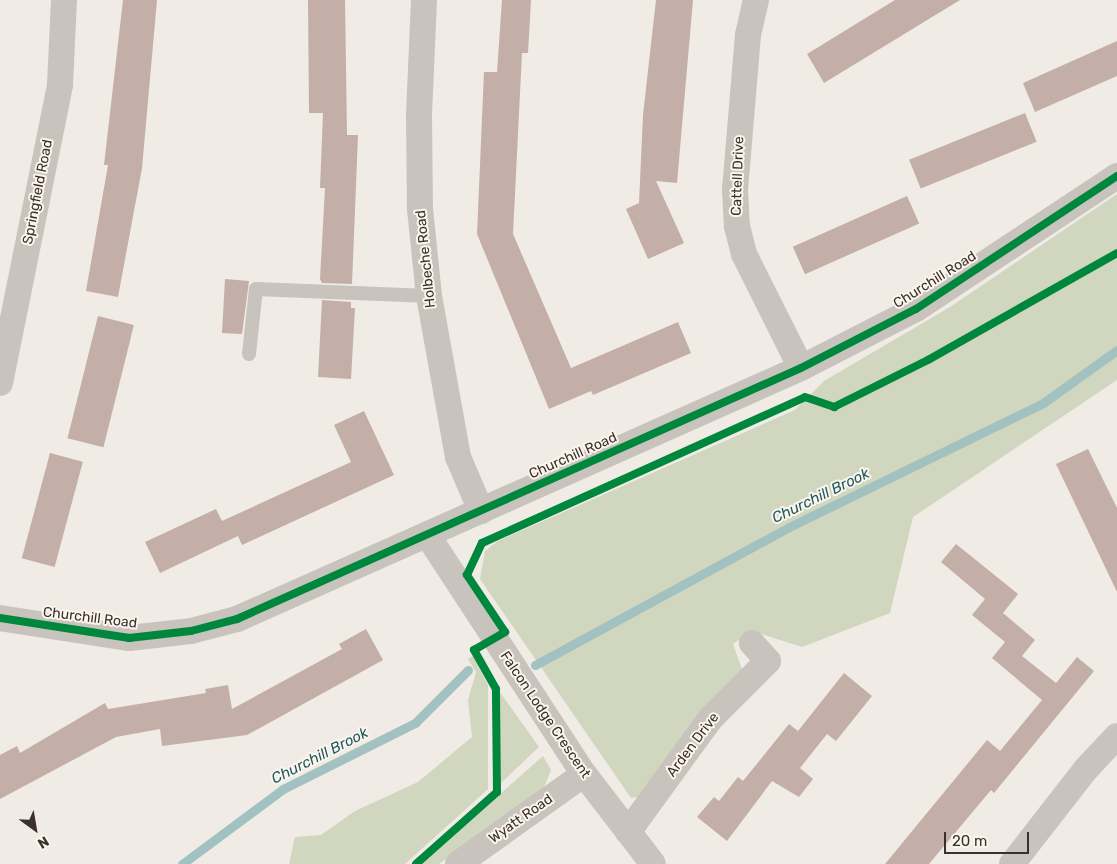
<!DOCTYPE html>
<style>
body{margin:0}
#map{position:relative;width:1117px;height:864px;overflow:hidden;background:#f0ebe5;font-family:Rubik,sans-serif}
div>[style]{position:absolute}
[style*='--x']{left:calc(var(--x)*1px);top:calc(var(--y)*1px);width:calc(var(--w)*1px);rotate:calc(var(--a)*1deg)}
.green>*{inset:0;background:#d1d6bf}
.stream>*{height:9px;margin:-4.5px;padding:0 4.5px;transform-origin:4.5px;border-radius:4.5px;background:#a1c2c1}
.building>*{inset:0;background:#c3afa7;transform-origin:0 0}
.lane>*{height:14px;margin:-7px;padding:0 7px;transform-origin:7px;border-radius:7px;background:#c9c3be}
.street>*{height:26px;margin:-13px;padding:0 13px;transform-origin:13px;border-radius:13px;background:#c9c3be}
.cycleway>*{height:8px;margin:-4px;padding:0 4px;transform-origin:4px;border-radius:4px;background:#00873e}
span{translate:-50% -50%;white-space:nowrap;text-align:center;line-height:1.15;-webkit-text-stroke:4px #fbf5ee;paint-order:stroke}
.street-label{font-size:14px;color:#3b302b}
.water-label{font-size:15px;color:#1f5a5e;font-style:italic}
.north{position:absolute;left:10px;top:804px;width:50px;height:50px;-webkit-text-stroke:4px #fbf5ee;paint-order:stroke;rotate:148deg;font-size:14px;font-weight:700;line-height:20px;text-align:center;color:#3b302b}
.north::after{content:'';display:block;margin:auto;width:18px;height:22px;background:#3b302b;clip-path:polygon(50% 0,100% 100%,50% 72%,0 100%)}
.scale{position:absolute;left:944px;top:832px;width:85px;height:22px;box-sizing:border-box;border:2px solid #3b302b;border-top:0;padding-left:6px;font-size:15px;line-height:18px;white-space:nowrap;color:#3b302b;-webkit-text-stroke:4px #fbf5ee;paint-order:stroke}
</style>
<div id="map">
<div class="green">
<i style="clip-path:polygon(1117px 194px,1117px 380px,913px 517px,890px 613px,802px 647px,752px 631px,733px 644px,743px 672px,643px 796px,631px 798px,480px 579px,485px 551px,498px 541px,795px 410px,824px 381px,950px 307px)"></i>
<i style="clip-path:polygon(473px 656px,488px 685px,488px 789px,405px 864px,289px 864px,295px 837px,321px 835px,355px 811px,418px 782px,472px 737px,468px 700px,476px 672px,468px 659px)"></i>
<i style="clip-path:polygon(499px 691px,539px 747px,501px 783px)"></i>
<i style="clip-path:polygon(543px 756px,551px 770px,542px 792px,439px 864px,421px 864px)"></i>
</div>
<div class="stream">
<i style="--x:535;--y:665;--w:289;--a:-28.5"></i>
<i style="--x:789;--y:527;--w:283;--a:-26"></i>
<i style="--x:1043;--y:403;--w:91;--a:-35.6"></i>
<i style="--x:182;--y:864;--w:126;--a:-36.6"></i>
<i style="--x:283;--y:789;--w:148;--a:-26.6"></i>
<i style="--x:415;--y:723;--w:75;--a:-45"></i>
</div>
<div class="building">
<i style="clip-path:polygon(123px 0,157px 0,142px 168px,118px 297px,86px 291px,108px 165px,104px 165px)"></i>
<i style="clip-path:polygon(308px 0,345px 0,347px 135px,358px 135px,352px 284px,322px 283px,320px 279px,325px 188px,320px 188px,323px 113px,309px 113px)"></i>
<i style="clip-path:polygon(502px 0,531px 0,528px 53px,522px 53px,513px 234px,571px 368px,678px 322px,691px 353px,593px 395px,591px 391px,549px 409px,477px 234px,484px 72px,497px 72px)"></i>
<i style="clip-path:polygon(656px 0,693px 0,677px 183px,656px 181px,684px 243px,648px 259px,626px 209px,639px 203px,643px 115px)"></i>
<i style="clip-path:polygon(895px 0,960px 0,824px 83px,807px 54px)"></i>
<i style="clip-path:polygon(1117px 41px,1117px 76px,1035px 112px,1023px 83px)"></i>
<i style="left:1025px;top:113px;width:31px;height:125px;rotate:68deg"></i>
<i style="left:907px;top:196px;width:30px;height:125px;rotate:66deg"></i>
<i style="clip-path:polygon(225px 279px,249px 281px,242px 334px,222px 333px)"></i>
<i style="clip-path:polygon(322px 300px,351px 302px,351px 308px,355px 308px,351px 379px,318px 377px)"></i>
<i style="left:98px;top:316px;width:37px;height:126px;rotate:14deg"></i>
<i style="clip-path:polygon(364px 411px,394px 475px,242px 545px,238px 536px,160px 573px,145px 542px,216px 509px,222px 521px,351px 462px,334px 425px)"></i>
<i style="clip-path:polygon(1088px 449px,1117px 508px,1117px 592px,1056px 464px)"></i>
<i style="left:50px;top:453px;width:34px;height:109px;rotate:15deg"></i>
<i style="clip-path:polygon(956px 544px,1018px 594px,1003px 613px,1035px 640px,1022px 656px,1056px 683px,1077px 657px,1094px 671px,994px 793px,991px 790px,929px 864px,885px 864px,987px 740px,1000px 751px,1042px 700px,992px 658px,1005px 642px,972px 615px,985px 599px,941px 562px)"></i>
<i style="clip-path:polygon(366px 629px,383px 660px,247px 735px,162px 746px,160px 729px,116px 737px,0 799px,0 755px,17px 746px,20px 753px,105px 703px,108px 709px,206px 693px,205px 689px,228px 685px,232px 709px,342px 649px,339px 644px)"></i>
<i style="clip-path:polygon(844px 673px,872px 696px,836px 741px,827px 734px,800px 768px,813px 779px,799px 797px,772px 781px,727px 841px,697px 817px,714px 797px,719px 801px,738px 777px,743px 781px,789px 724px,798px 731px)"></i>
</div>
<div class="lane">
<i style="--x:249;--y:354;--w:65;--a:-83.9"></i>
<i style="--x:256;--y:289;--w:173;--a:2.3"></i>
</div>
<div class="street">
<i style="--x:424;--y:0;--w:116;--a:92.5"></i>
<i style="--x:419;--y:116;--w:93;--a:89.4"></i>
<i style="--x:420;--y:209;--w:87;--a:84.1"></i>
<i style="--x:429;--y:296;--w:164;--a:79.8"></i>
<i style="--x:458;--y:457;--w:59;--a:66.9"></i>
<i style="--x:756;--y:0;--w:36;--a:103"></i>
<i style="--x:748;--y:35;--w:156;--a:94.8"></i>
<i style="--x:735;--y:190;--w:36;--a:87"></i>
<i style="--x:737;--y:226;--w:29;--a:76"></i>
<i style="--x:744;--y:254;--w:127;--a:63.4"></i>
<i style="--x:0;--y:383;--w:304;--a:-78.6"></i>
<i style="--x:60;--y:85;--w:85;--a:-87.3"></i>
<i style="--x:428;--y:536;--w:285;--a:56.8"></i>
<i style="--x:584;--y:774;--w:113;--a:52.5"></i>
<i style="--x:0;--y:618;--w:131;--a:8.8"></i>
<i style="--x:129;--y:638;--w:62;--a:-6.4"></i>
<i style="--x:191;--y:631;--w:48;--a:-14.6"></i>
<i style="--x:237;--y:619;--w:617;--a:-23.99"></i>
<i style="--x:801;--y:368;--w:129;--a:-27.2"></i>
<i style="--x:916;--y:309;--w:241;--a:-33.5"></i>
<i style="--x:628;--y:832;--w:140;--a:-54"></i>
<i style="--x:710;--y:719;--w:82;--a:-45"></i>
<i style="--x:768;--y:661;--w:24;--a:-132"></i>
<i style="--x:458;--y:864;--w:155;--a:-35.5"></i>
<i style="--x:1012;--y:864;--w:120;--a:-52.1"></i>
<i style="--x:1086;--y:769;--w:45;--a:-46.8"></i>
</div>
<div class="cycleway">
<i style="--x:0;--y:618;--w:131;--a:8.8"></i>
<i style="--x:129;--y:638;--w:62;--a:-6.4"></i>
<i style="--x:191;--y:631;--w:48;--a:-14.6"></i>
<i style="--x:237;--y:619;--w:617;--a:-23.99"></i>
<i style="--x:801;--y:368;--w:129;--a:-27.2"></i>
<i style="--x:916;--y:309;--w:241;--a:-33.5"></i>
<i style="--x:416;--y:864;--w:108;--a:-41.6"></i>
<i style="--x:497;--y:792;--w:103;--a:-90.6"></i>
<i style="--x:496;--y:689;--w:45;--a:-119.4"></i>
<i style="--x:474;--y:650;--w:36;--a:-30"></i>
<i style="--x:505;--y:632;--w:69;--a:-123.7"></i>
<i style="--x:467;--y:575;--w:35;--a:-65"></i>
<i style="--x:482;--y:543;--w:354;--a:-24.3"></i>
<i style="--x:805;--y:397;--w:31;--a:19"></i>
<i style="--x:834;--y:407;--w:105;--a:-26.6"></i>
<i style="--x:928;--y:360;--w:217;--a:-29.5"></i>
</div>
<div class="street-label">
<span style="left:738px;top:176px;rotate:-88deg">Cattell Drive</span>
<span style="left:38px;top:192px;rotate:-79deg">Springfield Road</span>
<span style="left:426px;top:259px;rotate:-96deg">Holbeche Road</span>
<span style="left:935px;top:280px;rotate:-32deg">Churchill Road</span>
<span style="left:573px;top:456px;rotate:-24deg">Churchill Road</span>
<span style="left:90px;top:618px;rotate:7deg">Churchill Road</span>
<span style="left:545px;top:715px;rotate:56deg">Falcon Lodge Crescent</span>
<span style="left:693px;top:745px;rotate:-53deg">Arden Drive</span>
<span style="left:521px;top:819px;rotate:-35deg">Wyatt Road</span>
</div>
<div class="water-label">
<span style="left:821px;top:496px;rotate:-26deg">Churchill Brook</span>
<span style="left:320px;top:756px;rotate:-27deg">Churchill Brook</span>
</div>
<div class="north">N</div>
<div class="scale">20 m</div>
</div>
